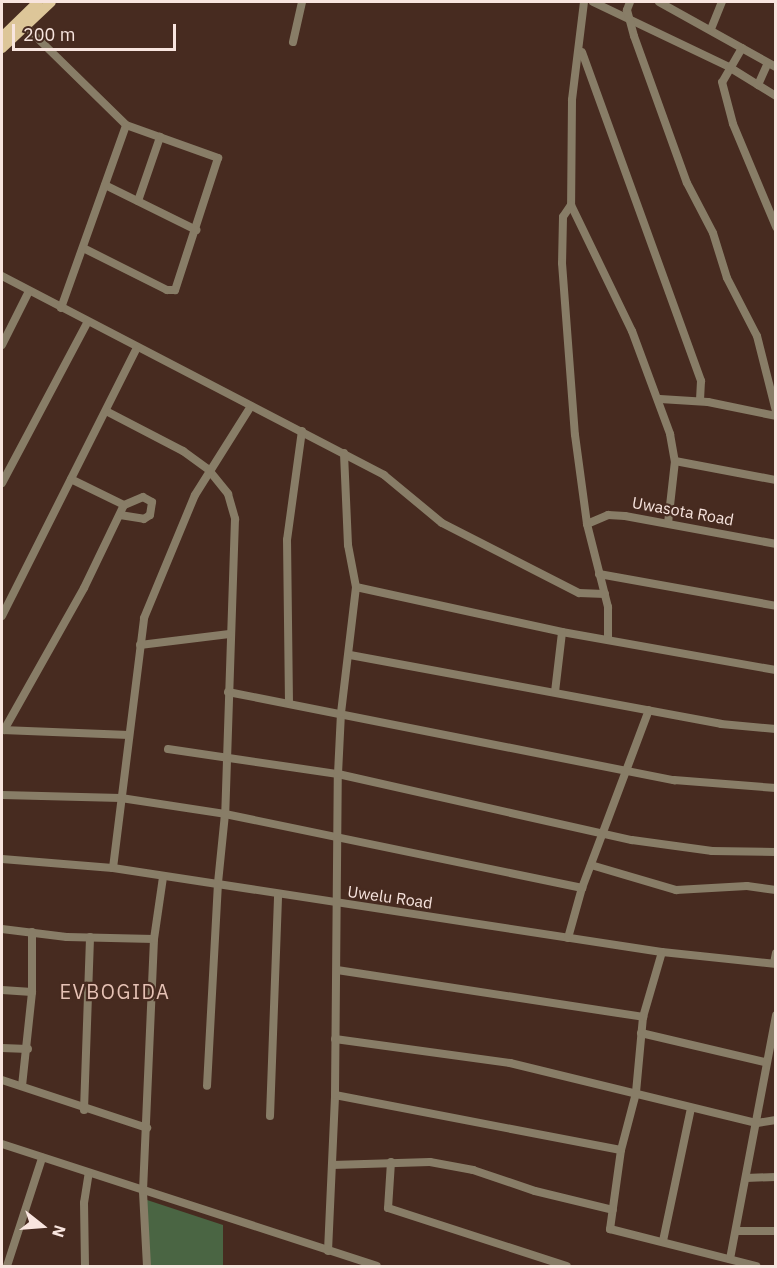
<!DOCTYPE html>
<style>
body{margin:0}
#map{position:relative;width:777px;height:1268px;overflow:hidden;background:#472b20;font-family:"IBM Plex Sans",sans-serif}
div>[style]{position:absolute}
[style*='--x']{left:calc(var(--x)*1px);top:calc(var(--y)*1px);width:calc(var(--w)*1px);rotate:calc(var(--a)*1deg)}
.green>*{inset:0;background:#4a6543}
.minor>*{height:8px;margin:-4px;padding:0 4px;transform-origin:4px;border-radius:4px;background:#887d67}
.major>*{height:10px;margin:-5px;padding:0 5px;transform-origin:5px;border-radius:5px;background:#ddc699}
span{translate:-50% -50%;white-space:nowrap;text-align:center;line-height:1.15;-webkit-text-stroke:4.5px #472b20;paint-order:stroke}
.street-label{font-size:16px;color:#f8e5df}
.quarter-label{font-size:20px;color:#e6c2b5;letter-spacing:1.5px}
.frame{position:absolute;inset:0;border:3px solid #f8e5df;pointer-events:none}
.north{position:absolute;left:12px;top:1196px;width:60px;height:60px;-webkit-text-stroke:4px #472b20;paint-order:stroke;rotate:107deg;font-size:16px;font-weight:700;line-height:24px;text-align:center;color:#f8e5df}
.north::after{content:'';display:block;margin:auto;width:21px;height:27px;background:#f8e5df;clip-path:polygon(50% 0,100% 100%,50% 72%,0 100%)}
.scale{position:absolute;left:12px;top:24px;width:164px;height:27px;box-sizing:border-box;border:3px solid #f8e5df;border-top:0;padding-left:8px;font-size:18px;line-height:21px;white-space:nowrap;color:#f8e5df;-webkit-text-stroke:4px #472b20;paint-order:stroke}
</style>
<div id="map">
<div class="green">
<i style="clip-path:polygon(144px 1199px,223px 1225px,223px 1266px,149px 1266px)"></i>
</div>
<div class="minor">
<i style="--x:584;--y:2;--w:99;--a:97"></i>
<i style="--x:572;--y:100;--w:105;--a:90.5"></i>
<i style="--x:571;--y:205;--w:14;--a:124"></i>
<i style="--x:563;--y:217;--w:46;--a:91.2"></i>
<i style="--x:562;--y:263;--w:172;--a:85.7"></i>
<i style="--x:575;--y:435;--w:90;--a:82.3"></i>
<i style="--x:587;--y:524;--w:86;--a:75.8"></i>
<i style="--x:608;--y:607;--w:30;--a:90"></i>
<i style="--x:593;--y:2;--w:151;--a:25.5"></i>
<i style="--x:729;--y:67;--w:55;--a:31.7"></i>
<i style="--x:630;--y:2;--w:9;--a:111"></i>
<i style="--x:627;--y:10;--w:27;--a:75"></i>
<i style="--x:634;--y:36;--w:156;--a:70.2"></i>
<i style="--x:687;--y:183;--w:56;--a:62.5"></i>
<i style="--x:713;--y:233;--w:47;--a:72.7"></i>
<i style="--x:727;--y:278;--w:65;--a:62.7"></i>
<i style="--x:757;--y:336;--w:77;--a:75.8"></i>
<i style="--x:659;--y:2;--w:134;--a:29.1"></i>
<i style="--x:22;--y:23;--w:146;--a:44.4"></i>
<i style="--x:126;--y:125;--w:98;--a:19.7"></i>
<i style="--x:218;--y:158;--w:139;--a:108"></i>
<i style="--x:175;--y:290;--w:8;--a:180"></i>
<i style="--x:167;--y:290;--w:94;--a:-153.4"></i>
<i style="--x:711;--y:29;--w:29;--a:-68"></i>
<i style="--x:293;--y:42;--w:41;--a:-77.3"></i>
<i style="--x:742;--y:48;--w:39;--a:120"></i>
<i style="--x:722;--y:82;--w:43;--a:75.3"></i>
<i style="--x:733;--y:124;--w:112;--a:67.3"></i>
<i style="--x:582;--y:52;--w:350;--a:70.1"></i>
<i style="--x:701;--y:381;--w:20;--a:93"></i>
<i style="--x:758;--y:85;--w:24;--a:-66"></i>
<i style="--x:105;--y:185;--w:102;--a:26.3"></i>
<i style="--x:138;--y:201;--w:68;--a:-71"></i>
<i style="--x:571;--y:205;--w:140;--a:64.2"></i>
<i style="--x:632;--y:331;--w:110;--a:69.7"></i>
<i style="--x:670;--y:434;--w:27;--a:80"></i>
<i style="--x:675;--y:461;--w:62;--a:96.4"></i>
<i style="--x:2;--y:276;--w:431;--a:27.5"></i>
<i style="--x:384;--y:475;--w:75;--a:39.6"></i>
<i style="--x:442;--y:523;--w:154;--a:27.1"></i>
<i style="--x:579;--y:593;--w:26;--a:2"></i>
<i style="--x:61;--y:308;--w:194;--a:-70.4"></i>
<i style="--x:2;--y:345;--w:60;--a:-63.4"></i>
<i style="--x:660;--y:399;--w:48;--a:3.6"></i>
<i style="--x:708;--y:402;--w:69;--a:11.6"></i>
<i style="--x:106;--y:411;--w:87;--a:27.5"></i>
<i style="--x:183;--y:451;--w:31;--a:36"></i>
<i style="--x:208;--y:469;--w:32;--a:51"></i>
<i style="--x:228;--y:494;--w:26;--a:74"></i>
<i style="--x:235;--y:519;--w:295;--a:91.9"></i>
<i style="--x:225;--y:814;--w:69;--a:95.8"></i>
<i style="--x:218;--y:883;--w:203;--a:93.1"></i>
<i style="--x:675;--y:461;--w:103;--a:10.7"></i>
<i style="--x:2;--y:483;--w:181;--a:-62"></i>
<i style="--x:120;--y:515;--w:24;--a:9"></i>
<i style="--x:144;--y:519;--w:7;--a:-34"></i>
<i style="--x:150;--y:515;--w:13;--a:-81"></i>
<i style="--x:152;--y:502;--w:10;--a:-151"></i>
<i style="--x:143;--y:497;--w:21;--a:157"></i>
<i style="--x:587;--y:524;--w:23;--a:-23"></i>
<i style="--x:608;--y:515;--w:17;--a:3"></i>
<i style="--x:625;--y:516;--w:154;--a:10.5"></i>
<i style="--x:599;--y:574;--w:180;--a:10.2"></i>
<i style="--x:356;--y:587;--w:211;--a:12.3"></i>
<i style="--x:562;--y:632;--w:217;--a:10.1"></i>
<i style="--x:2;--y:616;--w:300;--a:-63.3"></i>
<i style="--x:140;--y:645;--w:90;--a:-7"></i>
<i style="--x:350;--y:655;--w:377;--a:10.5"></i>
<i style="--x:721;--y:724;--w:55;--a:5.2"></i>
<i style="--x:228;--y:692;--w:455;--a:11.2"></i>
<i style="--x:674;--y:780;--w:102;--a:4.5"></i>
<i style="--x:555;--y:692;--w:60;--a:-83.3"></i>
<i style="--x:289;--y:703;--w:163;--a:-90.7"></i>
<i style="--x:287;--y:540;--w:110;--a:-82.2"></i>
<i style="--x:2;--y:730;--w:127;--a:2.3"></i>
<i style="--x:4;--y:730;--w:163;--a:-60.6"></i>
<i style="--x:84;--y:588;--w:92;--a:-64.3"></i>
<i style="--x:124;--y:505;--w:59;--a:-153.9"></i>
<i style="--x:168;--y:749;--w:172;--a:8.4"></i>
<i style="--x:338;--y:774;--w:301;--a:12.7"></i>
<i style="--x:632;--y:840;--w:81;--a:7.8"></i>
<i style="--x:712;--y:851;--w:64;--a:0.9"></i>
<i style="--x:2;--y:795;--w:119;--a:1.4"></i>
<i style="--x:121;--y:798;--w:105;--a:8.7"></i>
<i style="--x:225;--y:814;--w:365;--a:11.7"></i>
<i style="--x:2;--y:859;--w:111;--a:4.6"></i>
<i style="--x:113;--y:868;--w:555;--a:8.7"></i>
<i style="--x:662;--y:952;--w:115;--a:6"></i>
<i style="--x:591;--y:865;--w:89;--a:16.4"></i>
<i style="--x:676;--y:890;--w:71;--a:-3.2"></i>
<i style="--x:747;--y:886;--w:29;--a:8"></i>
<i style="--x:113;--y:868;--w:252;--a:-82.9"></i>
<i style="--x:144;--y:618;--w:133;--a:-67.5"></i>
<i style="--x:195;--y:495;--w:105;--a:-57.8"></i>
<i style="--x:2;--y:929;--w:65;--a:7"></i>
<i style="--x:67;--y:937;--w:87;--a:1.3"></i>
<i style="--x:568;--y:938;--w:52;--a:-74.4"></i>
<i style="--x:582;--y:888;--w:190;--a:-69.4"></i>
<i style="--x:662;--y:952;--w:68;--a:106.3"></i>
<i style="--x:643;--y:1017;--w:76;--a:95.3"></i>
<i style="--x:636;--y:1093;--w:59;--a:104.7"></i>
<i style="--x:621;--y:1150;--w:80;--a:97.9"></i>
<i style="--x:610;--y:1229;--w:151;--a:14.2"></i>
<i style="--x:774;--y:963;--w:10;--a:-79"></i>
<i style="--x:337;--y:970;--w:310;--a:8.7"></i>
<i style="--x:2;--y:990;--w:30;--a:4"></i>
<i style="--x:641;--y:1033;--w:127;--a:13.2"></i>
<i style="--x:335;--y:1039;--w:177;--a:7.8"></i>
<i style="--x:510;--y:1063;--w:254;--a:13.7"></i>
<i style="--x:757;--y:1123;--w:19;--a:-9"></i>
<i style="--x:2;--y:1048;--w:26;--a:2"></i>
<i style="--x:2;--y:1080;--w:153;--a:18.3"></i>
<i style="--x:22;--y:1086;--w:95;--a:-83.9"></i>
<i style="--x:32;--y:992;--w:60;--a:-90"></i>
<i style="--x:335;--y:1095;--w:291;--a:10.9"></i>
<i style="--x:84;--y:1110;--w:173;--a:-88"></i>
<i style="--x:270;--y:1116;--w:222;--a:-87.9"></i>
<i style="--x:2;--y:1144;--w:394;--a:18"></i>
<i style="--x:391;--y:1162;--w:46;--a:93.7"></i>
<i style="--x:388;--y:1208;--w:188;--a:18"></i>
<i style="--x:332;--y:1165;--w:98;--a:-1.8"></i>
<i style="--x:430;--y:1162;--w:44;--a:10.5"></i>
<i style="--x:473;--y:1170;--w:65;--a:18.7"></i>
<i style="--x:535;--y:1191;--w:80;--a:13.7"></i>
<i style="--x:746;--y:1178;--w:30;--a:-2"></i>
<i style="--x:738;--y:1231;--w:38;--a:0"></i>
<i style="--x:663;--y:1241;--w:136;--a:-78.1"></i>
<i style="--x:328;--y:1251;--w:156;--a:-87.4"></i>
<i style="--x:335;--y:1095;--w:321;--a:-89.5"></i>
<i style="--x:338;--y:774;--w:61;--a:-87.2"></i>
<i style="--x:341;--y:713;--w:127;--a:-83.2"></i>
<i style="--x:356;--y:587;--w:43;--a:-100.8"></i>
<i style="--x:348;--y:545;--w:92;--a:-92.5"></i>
<i style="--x:730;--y:1259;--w:248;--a:-79.3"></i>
<i style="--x:7;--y:1266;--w:114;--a:-72"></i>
<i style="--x:85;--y:1266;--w:63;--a:-90.9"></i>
<i style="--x:84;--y:1203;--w:30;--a:-81"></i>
<i style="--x:147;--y:1266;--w:75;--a:-93.1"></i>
<i style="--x:143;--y:1191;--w:252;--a:-87.5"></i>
<i style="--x:154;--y:939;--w:63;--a:-81.7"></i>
</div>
<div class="major">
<i style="--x:2;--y:37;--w:50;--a:-44.2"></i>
<i style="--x:2;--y:48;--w:67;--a:-43.2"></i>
</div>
<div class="street-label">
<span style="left:683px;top:511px;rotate:10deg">Uwasota Road</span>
<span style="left:390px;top:897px;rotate:8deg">Uwelu Road</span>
</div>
<div class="quarter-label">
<span style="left:115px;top:991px">EVBOGIDA</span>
</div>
<div class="frame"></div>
<div class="north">N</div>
<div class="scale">200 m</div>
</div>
